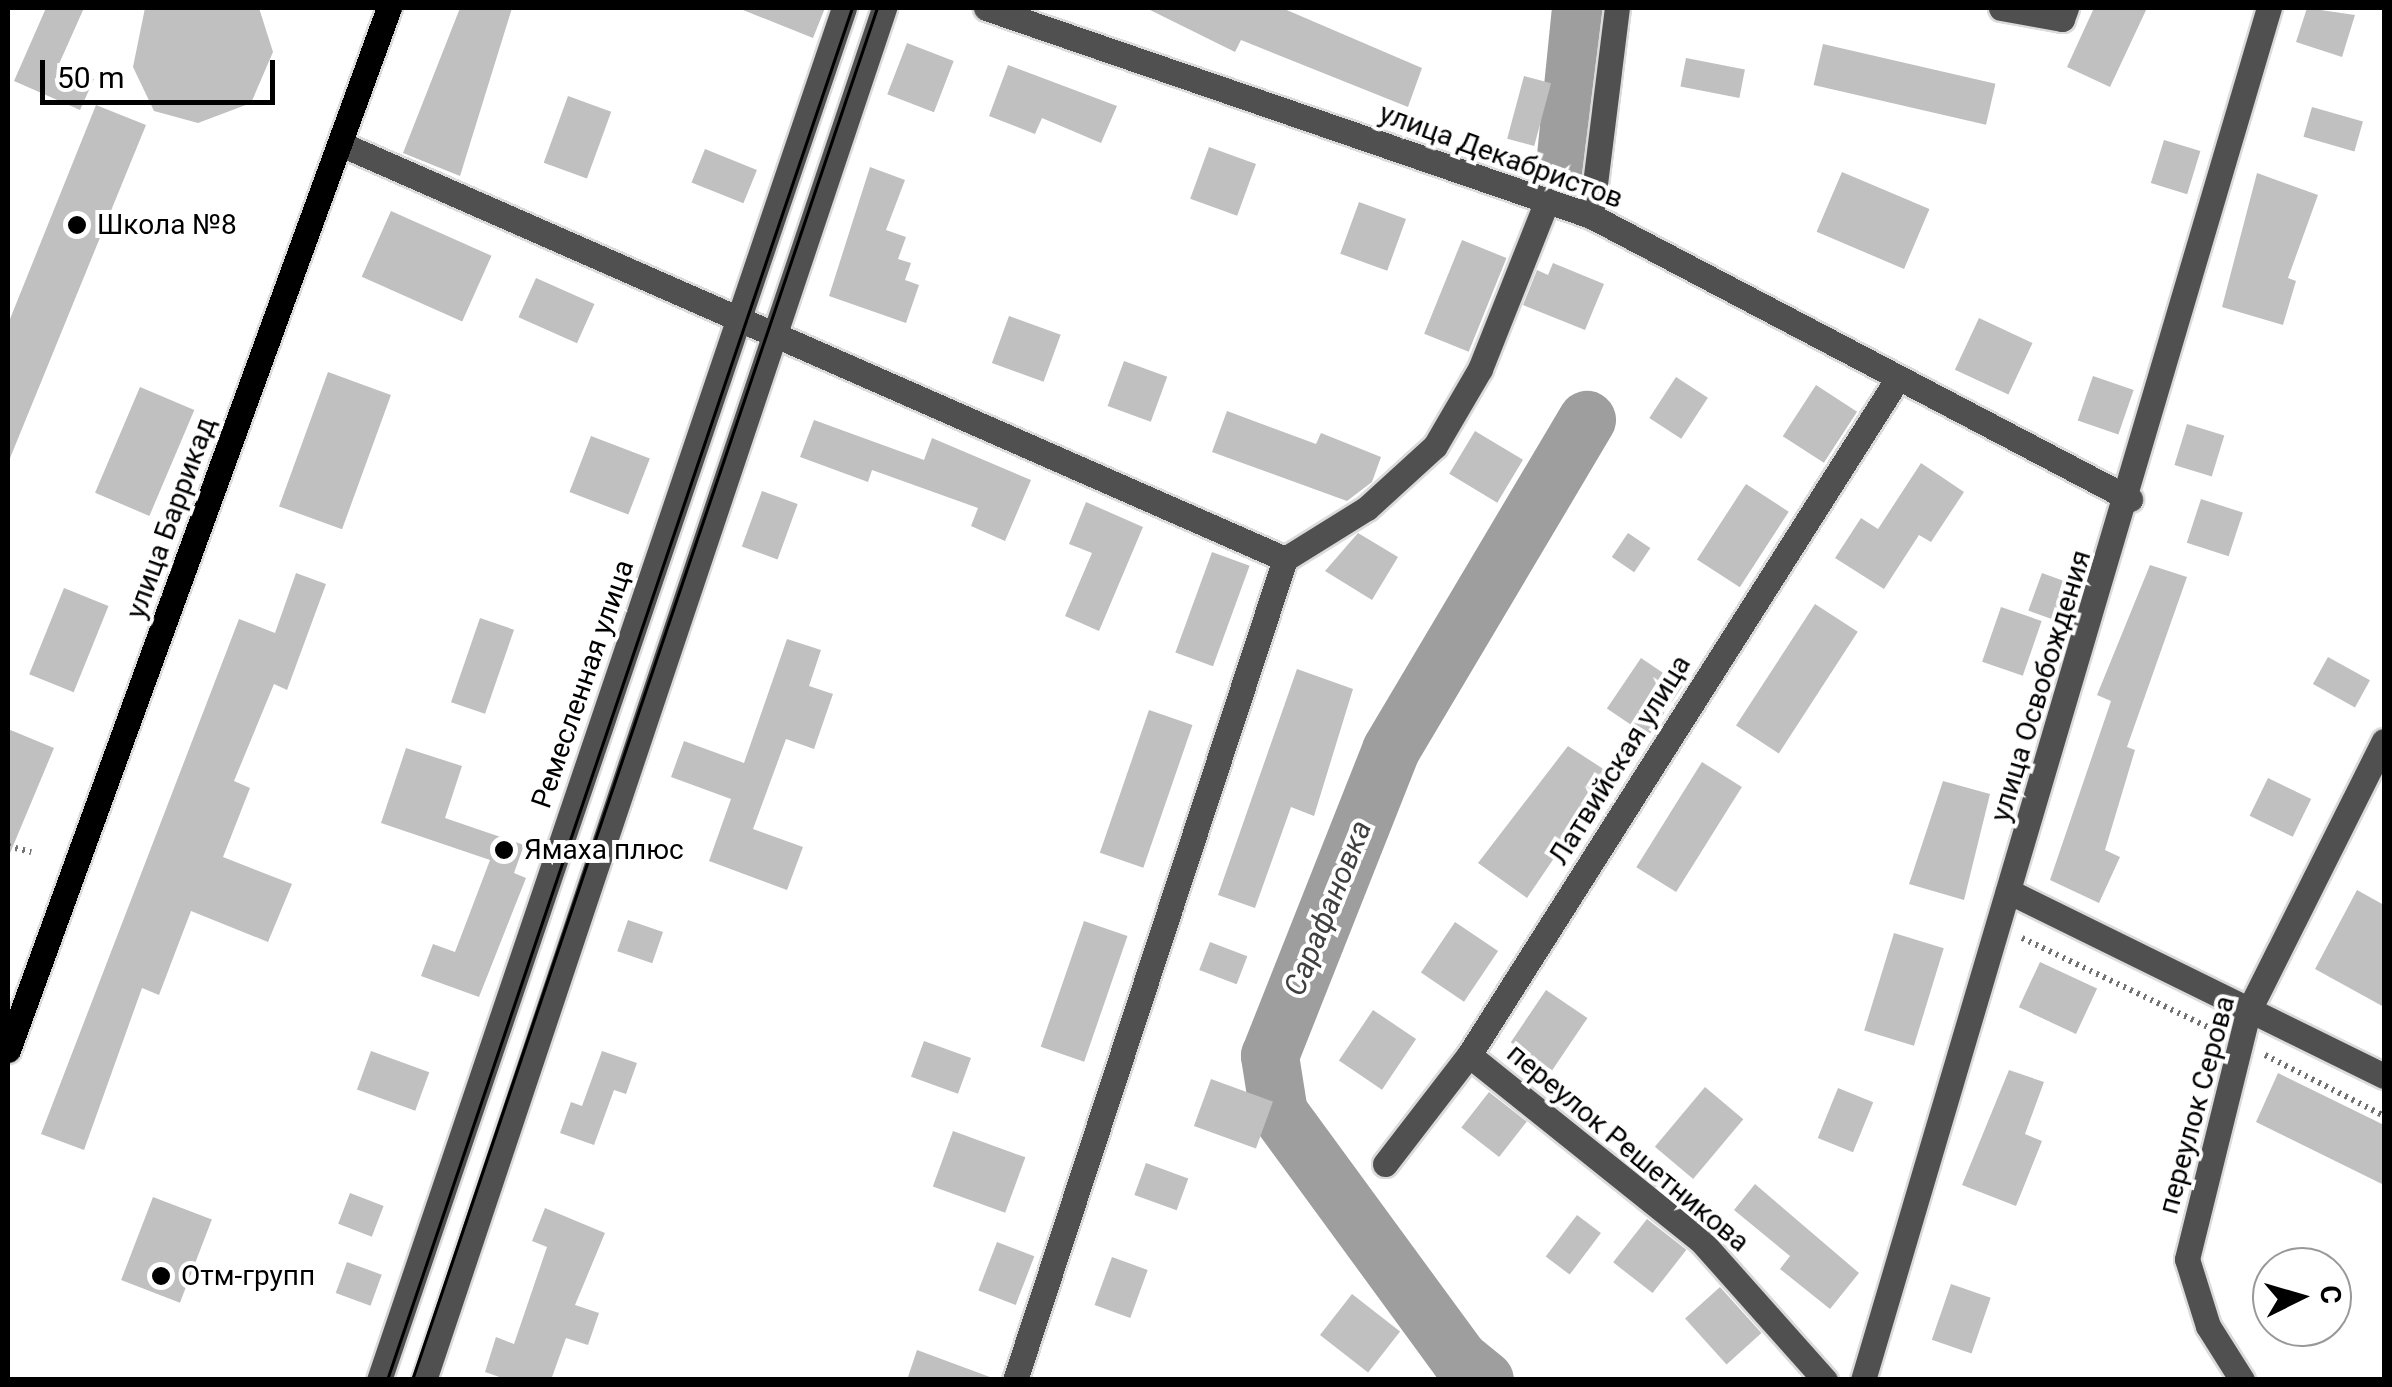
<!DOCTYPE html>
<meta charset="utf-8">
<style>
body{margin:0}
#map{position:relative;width:2392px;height:1387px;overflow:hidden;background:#fff;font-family:Roboto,sans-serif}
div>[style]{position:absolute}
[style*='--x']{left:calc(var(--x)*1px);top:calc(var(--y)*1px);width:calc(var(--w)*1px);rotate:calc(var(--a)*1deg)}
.river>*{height:58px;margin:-29px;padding:0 29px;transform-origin:29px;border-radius:29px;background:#9e9e9e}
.building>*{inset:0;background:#c0c0c0;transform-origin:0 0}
.path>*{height:6px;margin-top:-3px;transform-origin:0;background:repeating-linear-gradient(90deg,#727272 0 2.5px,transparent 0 7.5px)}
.roads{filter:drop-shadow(2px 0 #dbdbdb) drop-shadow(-2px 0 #dbdbdb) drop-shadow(0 2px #dbdbdb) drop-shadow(0 -2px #dbdbdb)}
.minor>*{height:25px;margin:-12.5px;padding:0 12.5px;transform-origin:12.5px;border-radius:12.5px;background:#505050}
.major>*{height:25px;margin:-12.5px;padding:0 12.5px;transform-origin:12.5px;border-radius:12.5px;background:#000}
.tram>*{height:2.5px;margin:-1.25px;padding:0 1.25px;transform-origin:1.25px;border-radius:1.25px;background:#000}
.dots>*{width:28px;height:28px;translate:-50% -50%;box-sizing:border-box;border:5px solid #fff;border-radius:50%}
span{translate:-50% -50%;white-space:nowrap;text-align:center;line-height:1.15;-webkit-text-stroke:8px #fff;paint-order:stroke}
.street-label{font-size:28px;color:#000}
.poi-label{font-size:28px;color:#000}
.left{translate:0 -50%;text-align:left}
.water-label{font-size:30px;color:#3f3f3f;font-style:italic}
.frame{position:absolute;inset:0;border:10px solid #000;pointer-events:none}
.north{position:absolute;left:2252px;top:1247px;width:100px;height:100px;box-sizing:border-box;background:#fff;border:2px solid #999;border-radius:50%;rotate:85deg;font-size:28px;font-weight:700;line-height:40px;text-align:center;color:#000}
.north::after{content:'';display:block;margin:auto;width:35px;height:45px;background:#000;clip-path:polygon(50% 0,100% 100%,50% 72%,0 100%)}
.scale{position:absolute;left:40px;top:60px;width:235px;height:45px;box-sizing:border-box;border:5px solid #000;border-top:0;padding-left:12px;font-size:30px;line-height:35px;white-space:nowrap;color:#000;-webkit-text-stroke:8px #fff;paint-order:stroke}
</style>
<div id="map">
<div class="river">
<i style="--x:1565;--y:166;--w:159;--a:-84.2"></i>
<i style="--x:1485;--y:1380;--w:32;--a:-141"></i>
<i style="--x:1460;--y:1360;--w:306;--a:-126.2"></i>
<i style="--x:1279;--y:1113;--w:58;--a:-99"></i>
<i style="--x:1270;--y:1056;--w:329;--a:-68.4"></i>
<i style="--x:1391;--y:750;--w:384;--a:-59.3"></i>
</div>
<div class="building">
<i style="clip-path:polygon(46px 8px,84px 8px,59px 64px,94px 79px,80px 110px,14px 81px)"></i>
<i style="clip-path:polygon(145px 8px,259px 8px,273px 52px,251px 103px,198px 123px,154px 111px,133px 67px)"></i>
<i style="clip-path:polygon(460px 8px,512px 8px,460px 176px,403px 153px)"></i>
<i style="clip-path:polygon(738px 8px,825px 8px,813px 38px)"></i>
<i style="clip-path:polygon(1146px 8px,1282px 8px,1422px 68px,1408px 107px,1241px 40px,1235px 52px)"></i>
<i style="clip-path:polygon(2094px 8px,2147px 8px,2110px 87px,2067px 67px)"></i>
<i style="clip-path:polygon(2307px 8px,2355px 15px,2342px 57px,2296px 42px)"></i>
<i style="left:907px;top:43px;width:50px;height:55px;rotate:21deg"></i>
<i style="left:1823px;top:44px;width:177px;height:42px;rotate:13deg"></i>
<i style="left:1686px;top:58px;width:60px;height:29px;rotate:11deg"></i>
<i style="clip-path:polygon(1008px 65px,1117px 106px,1101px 143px,1042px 118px,1035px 134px,989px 116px)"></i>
<i style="left:1524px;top:76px;width:28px;height:65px;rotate:15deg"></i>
<i style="left:568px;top:96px;width:46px;height:71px;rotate:20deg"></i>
<i style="clip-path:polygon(96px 105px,146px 125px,8px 463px,8px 324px)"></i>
<i style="left:2312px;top:107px;width:53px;height:31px;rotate:16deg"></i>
<i style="left:2164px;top:140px;width:38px;height:45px;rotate:17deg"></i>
<i style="left:1209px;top:147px;width:50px;height:55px;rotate:20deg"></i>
<i style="left:705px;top:149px;width:56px;height:36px;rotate:22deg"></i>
<i style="clip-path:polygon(870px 167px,905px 180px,886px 230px,906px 237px,898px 259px,911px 263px,905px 280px,919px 285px,906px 323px,829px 296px)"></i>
<i style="left:1842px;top:172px;width:95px;height:65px;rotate:23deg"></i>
<i style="clip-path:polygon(2257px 173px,2318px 195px,2288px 278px,2296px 281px,2283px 325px,2222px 307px)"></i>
<i style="left:1359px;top:202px;width:50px;height:55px;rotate:20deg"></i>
<i style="left:391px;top:211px;width:110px;height:72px;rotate:24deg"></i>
<i style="left:1462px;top:240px;width:48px;height:101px;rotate:22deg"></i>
<i style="clip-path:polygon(1553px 263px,1604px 284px,1585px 330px,1523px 305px,1537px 270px,1548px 275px)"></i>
<i style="left:536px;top:278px;width:64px;height:43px;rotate:24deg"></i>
<i style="left:1009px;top:316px;width:55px;height:50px;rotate:20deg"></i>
<i style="left:1979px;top:318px;width:59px;height:57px;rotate:25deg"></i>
<i style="left:1124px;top:361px;width:46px;height:48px;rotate:20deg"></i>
<i style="left:328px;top:372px;width:67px;height:143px;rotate:20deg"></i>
<i style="left:2093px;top:376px;width:43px;height:47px;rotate:19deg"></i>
<i style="left:1676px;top:377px;width:38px;height:49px;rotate:33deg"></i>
<i style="left:1816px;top:385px;width:49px;height:61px;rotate:33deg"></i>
<i style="left:140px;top:387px;width:59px;height:115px;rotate:23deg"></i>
<i style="clip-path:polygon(1227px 411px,1316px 444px,1321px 433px,1381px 457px,1372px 482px,1347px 501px,1212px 452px)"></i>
<i style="clip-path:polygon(814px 420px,924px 460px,932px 438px,1031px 480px,1005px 541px,971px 526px,978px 508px,872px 470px,868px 482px,800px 457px)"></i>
<i style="left:2187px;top:424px;width:39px;height:43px;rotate:17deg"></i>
<i style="left:1475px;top:431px;width:56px;height:50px;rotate:31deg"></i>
<i style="left:591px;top:436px;width:63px;height:60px;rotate:21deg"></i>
<i style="clip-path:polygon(1921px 463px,1964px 492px,1931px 542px,1919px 535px,1884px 589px,1835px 558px,1861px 518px,1878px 529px)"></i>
<i style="left:1746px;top:484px;width:51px;height:90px;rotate:33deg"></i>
<i style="left:762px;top:491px;width:38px;height:59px;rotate:20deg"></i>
<i style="left:2201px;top:499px;width:44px;height:46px;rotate:18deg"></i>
<i style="clip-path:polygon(1086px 502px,1143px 527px,1099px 631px,1065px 616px,1092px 553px,1069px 544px)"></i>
<i style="clip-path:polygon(1358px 533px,1398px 557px,1372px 600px,1325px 571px)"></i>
<i style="left:1628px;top:533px;width:27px;height:29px;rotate:34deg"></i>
<i style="left:1212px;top:552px;width:40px;height:107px;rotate:20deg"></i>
<i style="clip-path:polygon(2150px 565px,2187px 577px,2127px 747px,2135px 750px,2105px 850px,2120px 857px,2099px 903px,2050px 880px,2111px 701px,2097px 695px)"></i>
<i style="clip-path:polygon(296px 573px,326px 584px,287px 690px,274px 684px,234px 781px,250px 788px,223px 857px,292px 884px,268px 942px,191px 911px,159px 995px,142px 988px,84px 1150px,41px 1134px,239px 619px,275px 633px)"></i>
<i style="left:2042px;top:573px;width:30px;height:40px;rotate:20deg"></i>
<i style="left:64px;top:588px;width:48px;height:93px;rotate:22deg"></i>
<i style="left:1815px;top:604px;width:51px;height:145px;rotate:33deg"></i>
<i style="left:2001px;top:607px;width:43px;height:58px;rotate:19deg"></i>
<i style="left:480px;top:618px;width:36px;height:89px;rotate:19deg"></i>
<i style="clip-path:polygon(787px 639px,821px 650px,809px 686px,833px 694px,814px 749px,786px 739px,753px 829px,803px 847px,787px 890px,709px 861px,731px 799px,671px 777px,684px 741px,744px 763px)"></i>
<i style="left:2328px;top:657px;width:48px;height:31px;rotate:29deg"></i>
<i style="left:1641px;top:658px;width:50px;height:61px;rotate:34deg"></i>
<i style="clip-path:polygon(1297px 669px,1353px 689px,1314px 816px,1291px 807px,1255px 908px,1218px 895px)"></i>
<i style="left:1149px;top:710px;width:46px;height:151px;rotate:19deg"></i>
<i style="clip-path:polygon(8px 729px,54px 748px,8px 858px)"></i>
<i style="clip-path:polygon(1568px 746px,1611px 774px,1527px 898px,1478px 863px)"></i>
<i style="clip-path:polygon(406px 748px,462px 766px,445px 818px,524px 845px,514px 873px,526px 878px,479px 997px,421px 976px,433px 944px,455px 952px,490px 860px,381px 823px)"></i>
<i style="left:1702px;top:762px;width:47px;height:124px;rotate:32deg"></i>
<i style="left:2268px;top:778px;width:48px;height:42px;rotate:26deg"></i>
<i style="clip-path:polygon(1943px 781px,1990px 794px,1964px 900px,1909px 884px)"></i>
<i style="clip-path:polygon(2357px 890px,2384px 905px,2384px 1007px,2315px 969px)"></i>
<i style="left:628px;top:920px;width:37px;height:33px;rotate:19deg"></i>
<i style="left:1084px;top:921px;width:46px;height:133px;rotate:19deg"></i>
<i style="left:1455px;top:922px;width:52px;height:61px;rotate:34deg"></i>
<i style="left:1894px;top:933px;width:52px;height:102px;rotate:17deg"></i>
<i style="left:1210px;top:942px;width:40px;height:30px;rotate:21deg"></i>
<i style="left:2040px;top:962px;width:63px;height:50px;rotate:25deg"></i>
<i style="left:1546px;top:990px;width:50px;height:63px;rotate:34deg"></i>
<i style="left:1373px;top:1010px;width:52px;height:61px;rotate:34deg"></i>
<i style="left:924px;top:1041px;width:50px;height:38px;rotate:20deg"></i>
<i style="left:371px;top:1051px;width:62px;height:41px;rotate:20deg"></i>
<i style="clip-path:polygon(602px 1051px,637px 1063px,626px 1094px,614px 1090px,594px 1145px,560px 1133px,571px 1102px,582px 1106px)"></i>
<i style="clip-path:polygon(2009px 1070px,2044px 1082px,2025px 1134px,2042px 1141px,2016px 1206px,1962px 1185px)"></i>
<i style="clip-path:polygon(2278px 1073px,2384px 1125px,2384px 1185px,2256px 1122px)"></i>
<i style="left:1211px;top:1079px;width:66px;height:50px;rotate:20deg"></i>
<i style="left:1705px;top:1087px;width:50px;height:78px;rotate:40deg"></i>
<i style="left:1838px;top:1088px;width:38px;height:54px;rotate:22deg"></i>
<i style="left:1489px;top:1092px;width:48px;height:45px;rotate:38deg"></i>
<i style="left:953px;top:1131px;width:77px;height:59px;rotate:20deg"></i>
<i style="left:1146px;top:1163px;width:45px;height:34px;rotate:20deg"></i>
<i style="clip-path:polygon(1755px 1184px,1859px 1273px,1830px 1309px,1780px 1269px,1790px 1256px,1734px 1210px)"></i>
<i style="left:350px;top:1193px;width:36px;height:33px;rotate:21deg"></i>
<i style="left:153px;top:1197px;width:63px;height:89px;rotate:21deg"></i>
<i style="clip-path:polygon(545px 1208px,605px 1233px,575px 1305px,599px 1313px,588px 1345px,566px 1338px,551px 1380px,508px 1380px,485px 1372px,496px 1337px,514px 1344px,547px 1247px,532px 1241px)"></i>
<i style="left:1577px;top:1215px;width:30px;height:52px;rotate:37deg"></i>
<i style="left:1647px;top:1219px;width:50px;height:55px;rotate:38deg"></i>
<i style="left:997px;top:1242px;width:40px;height:52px;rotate:21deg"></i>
<i style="left:1112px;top:1257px;width:38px;height:51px;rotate:20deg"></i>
<i style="left:347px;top:1262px;width:37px;height:33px;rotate:20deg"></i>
<i style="left:1951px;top:1284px;width:42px;height:59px;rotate:19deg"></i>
<i style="left:1720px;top:1287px;width:62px;height:47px;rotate:48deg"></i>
<i style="left:1352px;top:1294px;width:61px;height:52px;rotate:38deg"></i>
<i style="clip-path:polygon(917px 1350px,990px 1377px,990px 1380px,907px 1380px)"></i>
</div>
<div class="path">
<i style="--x:8;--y:846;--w:24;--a:15"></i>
<i style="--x:2022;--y:938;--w:217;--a:25.6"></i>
<i style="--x:2265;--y:1055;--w:134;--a:27.1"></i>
</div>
<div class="roads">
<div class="minor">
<i style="--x:986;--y:8;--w:640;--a:18.97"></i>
<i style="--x:1591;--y:216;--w:609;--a:27.7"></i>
<i style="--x:2001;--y:8;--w:62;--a:10.2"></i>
<i style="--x:2062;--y:19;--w:12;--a:-70"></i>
<i style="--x:341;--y:144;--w:1031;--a:23.73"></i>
<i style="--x:1591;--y:216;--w:210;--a:-82.9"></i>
<i style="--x:2008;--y:891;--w:419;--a:26.2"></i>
<i style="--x:1469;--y:1055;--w:299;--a:38.7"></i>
<i style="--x:1702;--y:1242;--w:185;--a:48.3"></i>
<i style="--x:1385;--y:1164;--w:138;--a:-52.4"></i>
<i style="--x:1469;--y:1055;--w:798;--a:-57.64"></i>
<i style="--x:379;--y:1380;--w:1449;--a:-71.28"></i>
<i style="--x:424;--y:1380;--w:1447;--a:-71.46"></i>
<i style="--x:1015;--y:1380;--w:864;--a:-71.8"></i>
<i style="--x:1285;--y:559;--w:97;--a:-31.9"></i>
<i style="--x:1367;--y:508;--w:92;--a:-42.4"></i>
<i style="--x:1435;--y:446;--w:89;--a:-59.7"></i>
<i style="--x:1480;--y:369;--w:181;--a:-68.3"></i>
<i style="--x:1863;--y:1380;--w:1431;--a:-73.52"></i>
<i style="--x:2242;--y:1380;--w:64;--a:-122.2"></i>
<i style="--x:2208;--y:1326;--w:70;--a:-107.4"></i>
<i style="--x:2187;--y:1259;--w:254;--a:-76.1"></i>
<i style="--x:2248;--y:1012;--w:303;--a:-63.4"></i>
</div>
<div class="major">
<i style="--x:8;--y:1050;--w:1109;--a:-69.92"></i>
</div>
</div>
<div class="tram">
<i style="--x:387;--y:1380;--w:1449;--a:-71.28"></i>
<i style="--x:412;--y:1380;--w:1449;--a:-71.28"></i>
</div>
<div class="dots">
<i style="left:77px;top:225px;background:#000"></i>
<i style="left:504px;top:850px;background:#000"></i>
<i style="left:161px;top:1276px;background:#000"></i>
</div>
<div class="street-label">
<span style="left:1501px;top:156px;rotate:20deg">улица Декабристов</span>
<span style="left:171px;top:518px;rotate:-70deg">улица Баррикад</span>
<span style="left:583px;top:684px;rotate:-71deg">Ремесленная улица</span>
<span style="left:2041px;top:686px;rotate:-73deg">улица Освобождения</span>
<span style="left:1620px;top:760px;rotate:-58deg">Латвийская улица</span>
<span style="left:2197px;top:1105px;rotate:-75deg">переулок Серова</span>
<span style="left:1628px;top:1148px;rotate:40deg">переулок Решетникова</span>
</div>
<div class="poi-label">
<span class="left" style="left:97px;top:225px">Школа №8</span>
<span class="left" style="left:524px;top:850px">Ямаха плюс</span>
<span class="left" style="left:181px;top:1276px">Отм-групп</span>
</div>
<div class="water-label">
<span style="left:1328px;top:908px;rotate:-68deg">Сарафановка</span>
</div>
<div class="frame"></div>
<div class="north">С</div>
<div class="scale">50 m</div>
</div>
